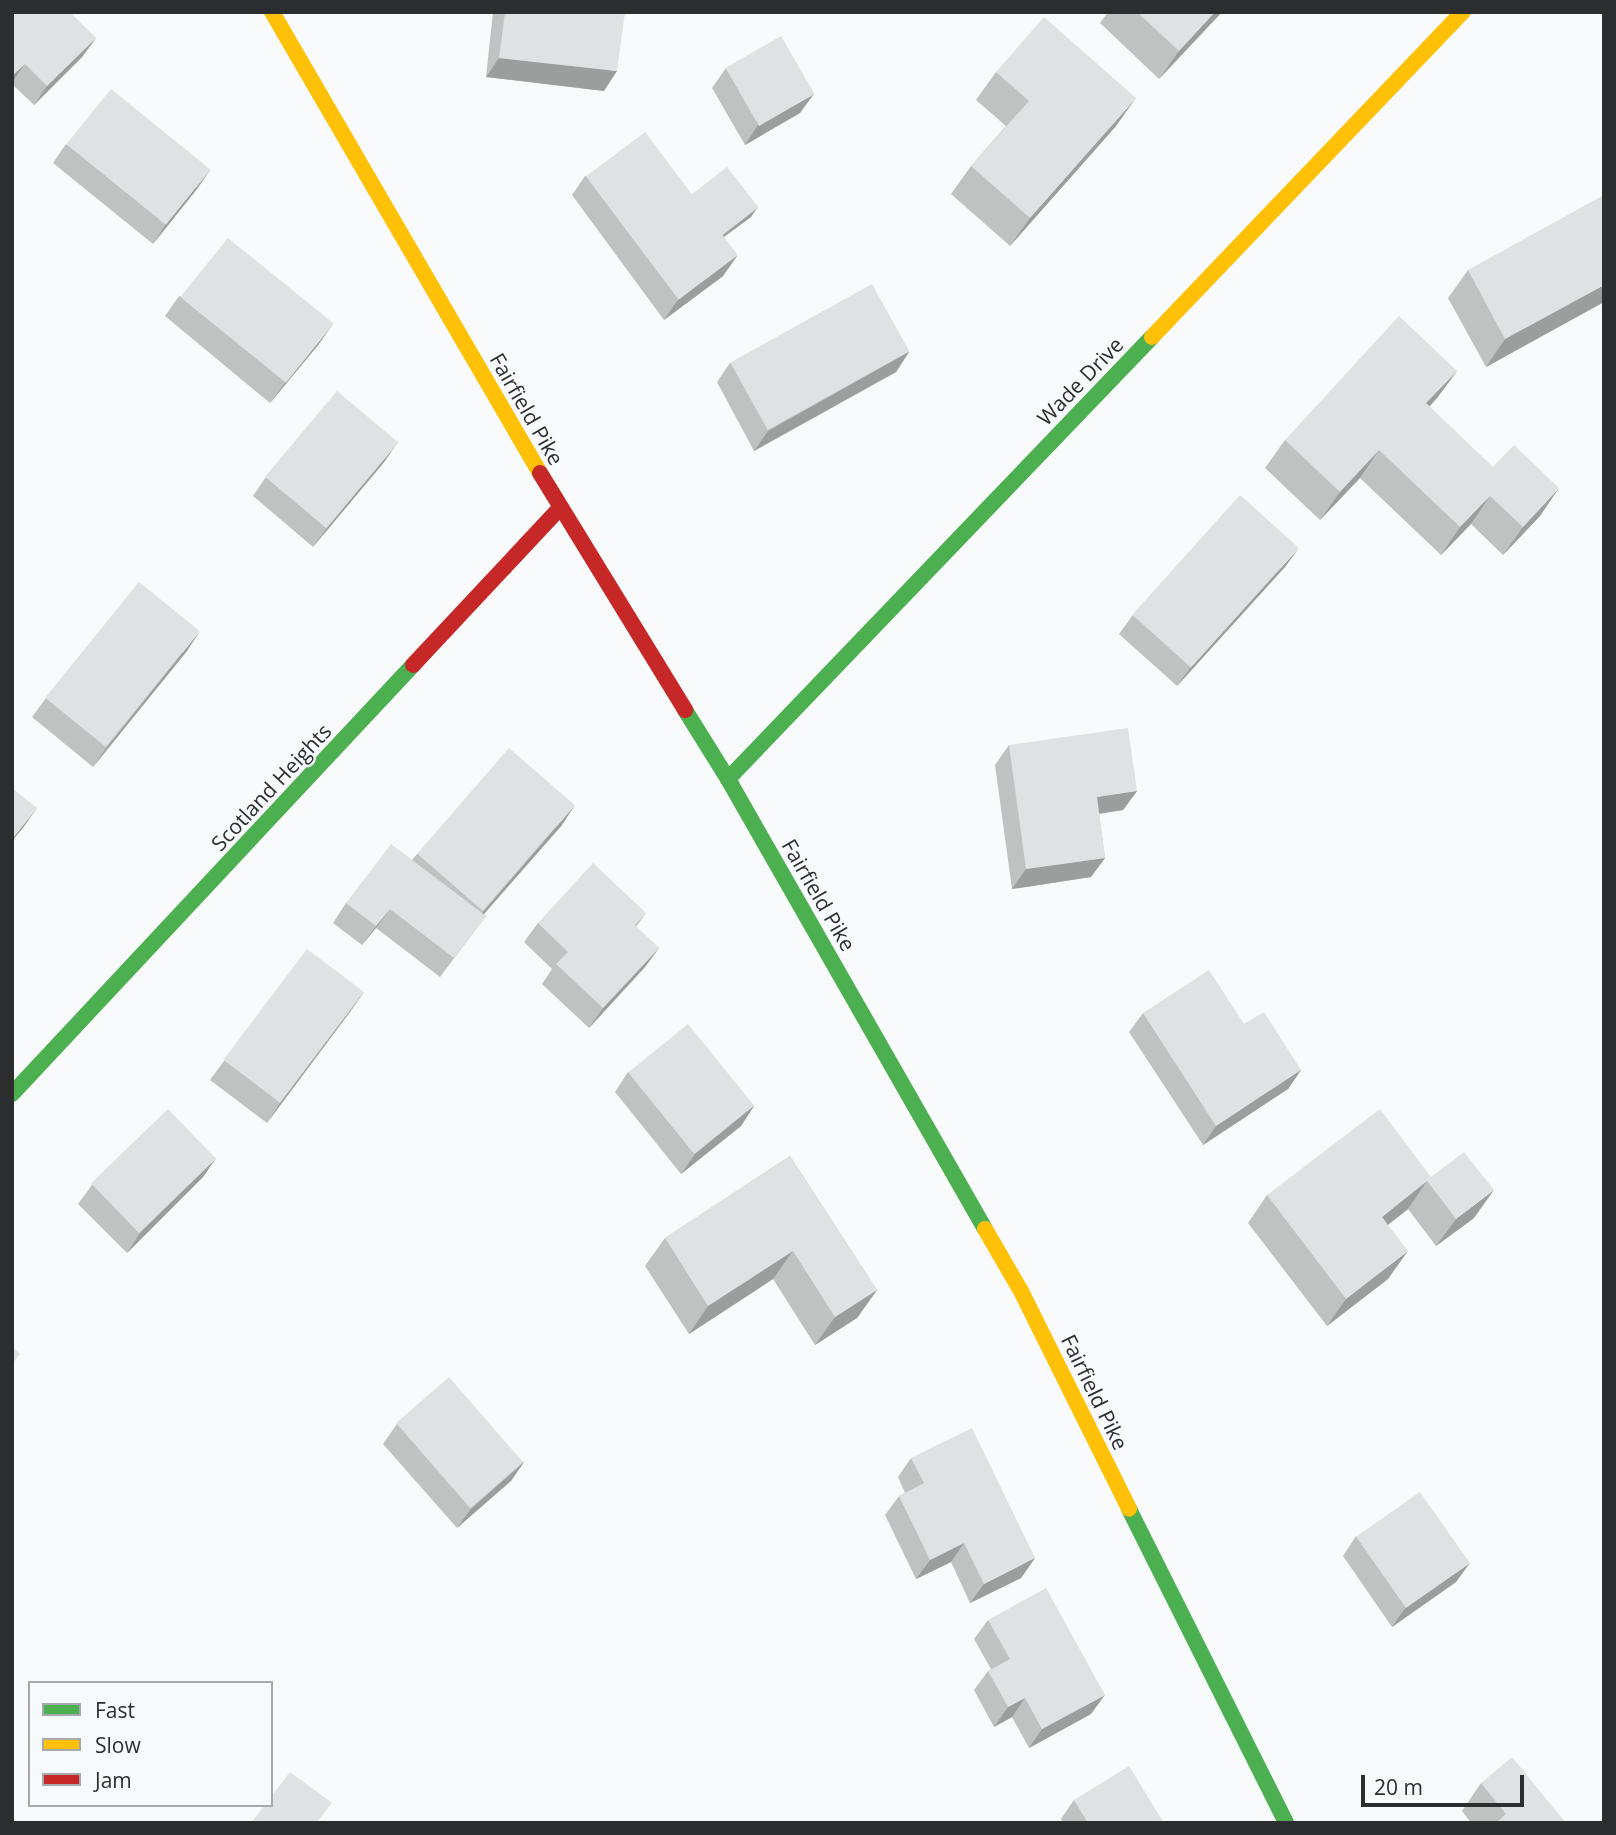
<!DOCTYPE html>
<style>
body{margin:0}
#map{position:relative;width:1616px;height:1835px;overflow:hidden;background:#f8fafc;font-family:"Open Sans",sans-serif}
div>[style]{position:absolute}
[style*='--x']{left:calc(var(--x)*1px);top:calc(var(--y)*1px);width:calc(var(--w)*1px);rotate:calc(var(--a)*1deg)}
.fast>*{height:16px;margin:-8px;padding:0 8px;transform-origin:8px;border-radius:8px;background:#4caf50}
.slow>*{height:16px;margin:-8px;padding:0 8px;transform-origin:8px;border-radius:8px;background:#ffc107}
.jam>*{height:16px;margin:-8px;padding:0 8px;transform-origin:8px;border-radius:8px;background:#c62828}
.wall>*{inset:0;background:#c0c2c2}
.shaded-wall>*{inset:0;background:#9c9e9e}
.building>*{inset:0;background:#dfe1e2;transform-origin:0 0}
span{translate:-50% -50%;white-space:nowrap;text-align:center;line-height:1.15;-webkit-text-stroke:5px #f7fafd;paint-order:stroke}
.street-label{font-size:21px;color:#2c2d2f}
.frame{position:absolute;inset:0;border:14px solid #2c2d2f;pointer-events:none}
.legend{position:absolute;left:28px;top:1681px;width:245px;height:126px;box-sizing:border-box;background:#f7fafd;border:2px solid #a6a8ab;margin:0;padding:9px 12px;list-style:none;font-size:21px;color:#2c2d2f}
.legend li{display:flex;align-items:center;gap:14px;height:35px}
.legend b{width:35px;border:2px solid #a6a8ab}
.scale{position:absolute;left:1361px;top:1775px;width:163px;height:32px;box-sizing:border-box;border:4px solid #2c2d2f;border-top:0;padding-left:9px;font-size:21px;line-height:24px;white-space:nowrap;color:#2c2d2f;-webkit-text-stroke:5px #f7fafd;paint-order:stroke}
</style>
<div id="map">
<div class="fast">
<i style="--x:685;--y:710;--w:81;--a:58.1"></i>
<i style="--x:728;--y:779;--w:518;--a:60.27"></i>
<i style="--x:728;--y:779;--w:612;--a:-46.19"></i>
<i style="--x:12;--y:1094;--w:587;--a:-46.93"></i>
<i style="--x:1129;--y:1509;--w:351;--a:63.4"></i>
</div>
<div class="slow">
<i style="--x:272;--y:12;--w:533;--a:59.83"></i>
<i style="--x:1152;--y:337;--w:450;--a:-46.3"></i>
<i style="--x:985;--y:1229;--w:72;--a:59.9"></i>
<i style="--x:1021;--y:1291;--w:243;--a:63.6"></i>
</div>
<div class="jam">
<i style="--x:540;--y:473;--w:278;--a:58.5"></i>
<i style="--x:413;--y:665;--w:215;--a:-46.9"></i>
</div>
<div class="wall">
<i style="clip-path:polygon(12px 12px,96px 38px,82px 57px,34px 105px,12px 84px)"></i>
<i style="clip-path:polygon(493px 12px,625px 12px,604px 91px,486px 77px)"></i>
<i style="clip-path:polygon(1108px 12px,1222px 12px,1159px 79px,1100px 23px)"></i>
<i style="clip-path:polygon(726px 68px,800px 113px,745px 145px,712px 88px)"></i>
<i style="clip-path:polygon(996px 72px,1116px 126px,1010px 246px,951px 194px,971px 166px,1006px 126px,976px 100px)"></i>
<i style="clip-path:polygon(66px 144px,197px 189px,153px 244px,53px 163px)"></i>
<i style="clip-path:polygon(585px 176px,691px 195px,751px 217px,723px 238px,737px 256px,723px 276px,664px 320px,572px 195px)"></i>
<i style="clip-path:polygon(1468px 270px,1604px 302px,1486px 367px,1448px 298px)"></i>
<i style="clip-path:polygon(179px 296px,319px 344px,270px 403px,165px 316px)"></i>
<i style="clip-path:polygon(909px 352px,896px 372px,754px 451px,717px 382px,730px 363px)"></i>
<i style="clip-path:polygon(1457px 371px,1437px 398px,1429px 407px,1540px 516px,1503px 555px,1471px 524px,1441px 555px,1360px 478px,1320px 520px,1265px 468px,1285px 440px)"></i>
<i style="clip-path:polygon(385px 461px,313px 547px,253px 496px,266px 477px)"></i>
<i style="clip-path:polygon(1285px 567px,1177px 686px,1119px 634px,1133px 615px)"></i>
<i style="clip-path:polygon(187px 651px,93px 767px,32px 717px,46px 698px)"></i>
<i style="clip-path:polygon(1009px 745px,1137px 791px,1123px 810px,1099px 814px,1105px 858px,1091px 877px,1012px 889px,995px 765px)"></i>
<i style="clip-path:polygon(562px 825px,484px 914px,486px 916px,440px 977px,376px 928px,362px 945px,333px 923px,346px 903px,412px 860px,417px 854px)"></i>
<i style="clip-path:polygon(646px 913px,636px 927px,659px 948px,645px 967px,589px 1028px,542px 984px,552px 969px,524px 942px,538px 923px)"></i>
<i style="clip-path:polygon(364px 992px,267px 1123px,210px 1080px,224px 1061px)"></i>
<i style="clip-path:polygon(1143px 1013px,1244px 1024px,1301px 1070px,1288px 1089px,1203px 1145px,1129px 1032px)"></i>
<i style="clip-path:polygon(628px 1072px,754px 1106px,741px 1126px,681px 1174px,615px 1092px)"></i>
<i style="clip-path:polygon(790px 1156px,877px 1290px,857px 1318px,815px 1345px,773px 1279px,689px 1334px,645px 1266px,665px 1238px)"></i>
<i style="clip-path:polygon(216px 1158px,203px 1177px,127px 1253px,78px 1204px,92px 1185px)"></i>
<i style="clip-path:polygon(1431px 1177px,1474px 1218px,1436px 1246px,1408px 1209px,1388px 1225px,1388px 1279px,1327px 1326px,1248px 1223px,1267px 1195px)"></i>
<i style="clip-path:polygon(397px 1424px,524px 1462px,511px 1481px,457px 1528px,383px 1444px)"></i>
<i style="clip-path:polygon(911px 1458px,1035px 1558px,1021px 1578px,970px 1603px,951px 1562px,916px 1579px,885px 1515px,899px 1496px,905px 1493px,898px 1477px)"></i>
<i style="clip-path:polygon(1356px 1536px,1456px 1582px,1392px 1627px,1343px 1556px)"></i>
<i style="clip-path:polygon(988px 1620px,1091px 1714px,1029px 1748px,1012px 1717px,994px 1727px,974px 1690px,988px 1671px,991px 1669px,974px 1639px)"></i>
<i style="clip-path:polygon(1481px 1783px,1566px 1823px,1471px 1823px,1462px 1811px)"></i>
<i style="clip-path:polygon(1074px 1800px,1164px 1823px,1063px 1823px,1061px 1819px)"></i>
</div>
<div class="shaded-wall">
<i style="clip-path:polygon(1215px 12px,1222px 12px,1159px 79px,1179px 51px)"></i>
<i style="clip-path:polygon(96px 38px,82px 57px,34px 105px,47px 86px)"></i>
<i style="clip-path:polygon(499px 58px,617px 71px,604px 91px,486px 77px)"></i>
<i style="clip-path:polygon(25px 64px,12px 82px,12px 76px)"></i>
<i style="clip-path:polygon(814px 94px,800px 113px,745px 145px,758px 125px)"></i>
<i style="clip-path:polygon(1136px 98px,1116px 126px,1010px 246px,1030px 218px)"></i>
<i style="clip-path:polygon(211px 169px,197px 189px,153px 244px,166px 224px)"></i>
<i style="clip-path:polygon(758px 207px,751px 217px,711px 246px,718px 236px)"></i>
<i style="clip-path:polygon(737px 256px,723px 276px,664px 320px,677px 301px)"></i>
<i style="clip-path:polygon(1604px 285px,1604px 302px,1486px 367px,1505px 339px)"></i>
<i style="clip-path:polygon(333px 324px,319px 344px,270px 403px,284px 384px)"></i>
<i style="clip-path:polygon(909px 352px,896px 372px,754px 451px,768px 431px)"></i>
<i style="clip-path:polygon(1457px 371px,1437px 398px,1406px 431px,1426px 403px)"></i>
<i style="clip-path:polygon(398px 442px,385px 461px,313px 547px,327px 528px)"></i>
<i style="clip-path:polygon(1379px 450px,1360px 478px,1320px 520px,1340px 492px)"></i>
<i style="clip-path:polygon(1559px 488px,1540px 516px,1503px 555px,1523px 527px)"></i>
<i style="clip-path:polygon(1490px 496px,1471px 524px,1441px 555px,1460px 527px)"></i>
<i style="clip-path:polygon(1299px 548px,1285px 567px,1177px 686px,1191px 667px)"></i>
<i style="clip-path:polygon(200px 631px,187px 651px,93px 767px,107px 747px)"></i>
<i style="clip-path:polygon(1137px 791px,1123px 810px,1083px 816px,1097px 797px)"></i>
<i style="clip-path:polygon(575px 805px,562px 825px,469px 931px,483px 912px)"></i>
<i style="clip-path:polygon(37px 808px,23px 828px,12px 841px,12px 839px)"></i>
<i style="clip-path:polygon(1105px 858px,1091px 877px,1012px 889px,1026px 869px)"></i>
<i style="clip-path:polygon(390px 909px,376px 928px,362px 945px,376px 926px)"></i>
<i style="clip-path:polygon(659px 948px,645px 967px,589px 1028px,603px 1008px)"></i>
<i style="clip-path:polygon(364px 992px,350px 1012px,267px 1123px,280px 1103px)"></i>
<i style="clip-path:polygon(1301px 1070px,1288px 1089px,1203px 1145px,1216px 1126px)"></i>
<i style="clip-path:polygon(754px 1106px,741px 1126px,681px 1174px,695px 1154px)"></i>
<i style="clip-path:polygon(216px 1158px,203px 1177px,127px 1253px,140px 1233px)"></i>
<i style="clip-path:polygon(1427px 1181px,1408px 1209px,1362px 1245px,1382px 1217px)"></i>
<i style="clip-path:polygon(1494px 1190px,1474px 1218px,1436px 1246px,1456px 1219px)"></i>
<i style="clip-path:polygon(793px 1251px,773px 1279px,689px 1334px,708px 1306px)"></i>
<i style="clip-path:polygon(1408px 1251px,1388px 1279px,1327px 1326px,1346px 1299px)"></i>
<i style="clip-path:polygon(877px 1290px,857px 1318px,815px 1345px,835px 1317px)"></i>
<i style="clip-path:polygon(524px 1462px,511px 1481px,457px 1528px,471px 1509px)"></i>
<i style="clip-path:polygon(964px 1543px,951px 1562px,916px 1579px,930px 1560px)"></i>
<i style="clip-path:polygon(1035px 1558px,1021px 1578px,970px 1603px,984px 1584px)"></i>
<i style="clip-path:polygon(1470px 1563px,1456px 1582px,1392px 1627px,1406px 1607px)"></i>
<i style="clip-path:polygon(1105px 1695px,1091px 1714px,1029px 1748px,1042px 1729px)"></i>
<i style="clip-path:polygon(1025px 1698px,1012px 1717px,994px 1727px,1008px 1707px)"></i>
</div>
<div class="building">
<i style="clip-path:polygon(12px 12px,70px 12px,96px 38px,47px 86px,25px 64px,12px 76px)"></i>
<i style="clip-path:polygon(505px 12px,625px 12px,617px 71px,499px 58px)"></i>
<i style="clip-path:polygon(1137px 12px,1215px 12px,1179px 51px)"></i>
<i style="clip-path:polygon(1044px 17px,1136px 98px,1030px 218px,971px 166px,1029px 101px,996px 72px)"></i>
<i style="left:781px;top:36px;width:67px;height:64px;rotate:60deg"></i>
<i style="left:111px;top:89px;width:128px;height:71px;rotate:39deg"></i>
<i style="left:645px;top:132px;width:154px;height:74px;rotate:53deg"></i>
<i style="left:727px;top:167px;width:51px;height:46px;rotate:52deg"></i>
<i style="clip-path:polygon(1604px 195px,1604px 285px,1505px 339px,1468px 270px)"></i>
<i style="left:228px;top:238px;width:136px;height:76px;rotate:39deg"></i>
<i style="left:872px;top:284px;width:77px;height:162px;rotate:61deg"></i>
<i style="clip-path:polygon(1399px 316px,1457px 371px,1426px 403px,1493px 467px,1514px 445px,1559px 488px,1523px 527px,1490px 496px,1460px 527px,1379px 450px,1340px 492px,1285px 440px)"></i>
<i style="left:337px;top:391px;width:80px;height:112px;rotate:40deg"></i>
<i style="left:1240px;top:495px;width:79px;height:161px;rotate:42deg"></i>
<i style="left:139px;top:582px;width:78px;height:149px;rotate:39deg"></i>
<i style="clip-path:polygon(1128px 728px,1137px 791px,1097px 797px,1105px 858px,1026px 869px,1009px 745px)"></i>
<i style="left:509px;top:748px;width:87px;height:140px;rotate:41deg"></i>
<i style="clip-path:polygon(12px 788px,37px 808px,12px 839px)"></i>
<i style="clip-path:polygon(391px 844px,486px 916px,454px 958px,390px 909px,376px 926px,346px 903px)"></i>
<i style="clip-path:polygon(593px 863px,646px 913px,635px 925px,659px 948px,603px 1008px,556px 964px,568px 952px,538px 923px)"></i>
<i style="left:307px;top:949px;width:71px;height:139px;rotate:37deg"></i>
<i style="clip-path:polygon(1209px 970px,1244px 1024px,1264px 1012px,1301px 1070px,1216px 1126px,1143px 1013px)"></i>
<i style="left:688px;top:1024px;width:105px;height:77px;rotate:51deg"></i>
<i style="left:168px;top:1109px;width:69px;height:107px;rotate:46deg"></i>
<i style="clip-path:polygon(1380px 1109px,1431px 1177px,1464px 1152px,1494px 1190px,1456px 1219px,1427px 1181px,1382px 1217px,1408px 1251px,1346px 1299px,1267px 1195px)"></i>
<i style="clip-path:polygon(790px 1156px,877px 1290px,835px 1317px,793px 1251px,708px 1306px,665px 1238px)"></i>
<i style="clip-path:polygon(12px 1347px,20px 1354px,12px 1364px)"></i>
<i style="left:449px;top:1377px;width:113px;height:70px;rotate:49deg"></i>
<i style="clip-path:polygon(972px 1428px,1035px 1558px,984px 1584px,964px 1543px,930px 1560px,899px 1496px,924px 1483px,911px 1458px)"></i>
<i style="left:1420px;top:1492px;width:87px;height:78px;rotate:55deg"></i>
<i style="clip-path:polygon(1046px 1588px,1105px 1695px,1042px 1729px,1025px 1698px,1008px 1707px,988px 1671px,1010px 1659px,988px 1620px)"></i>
<i style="clip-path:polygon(1512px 1757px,1566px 1823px,1496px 1823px,1506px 1814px,1481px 1783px)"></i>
<i style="clip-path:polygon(1129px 1766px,1164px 1823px,1088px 1823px,1074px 1800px)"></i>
<i style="clip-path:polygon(290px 1772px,332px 1803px,316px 1823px,251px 1823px,265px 1805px,271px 1805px,271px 1797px)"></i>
</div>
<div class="street-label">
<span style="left:1080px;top:381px;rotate:-46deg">Wade Drive</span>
<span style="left:527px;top:409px;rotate:60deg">Fairfield Pike</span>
<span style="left:271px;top:787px;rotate:-47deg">Scotland Heights</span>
<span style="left:819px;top:895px;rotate:60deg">Fairfield Pike</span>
<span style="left:1095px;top:1392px;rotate:64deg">Fairfield Pike</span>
</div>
<div class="frame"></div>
<ul class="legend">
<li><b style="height:9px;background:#4caf50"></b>Fast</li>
<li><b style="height:9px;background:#ffc107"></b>Slow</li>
<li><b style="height:9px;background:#c62828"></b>Jam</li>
</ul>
<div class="scale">20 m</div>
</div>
